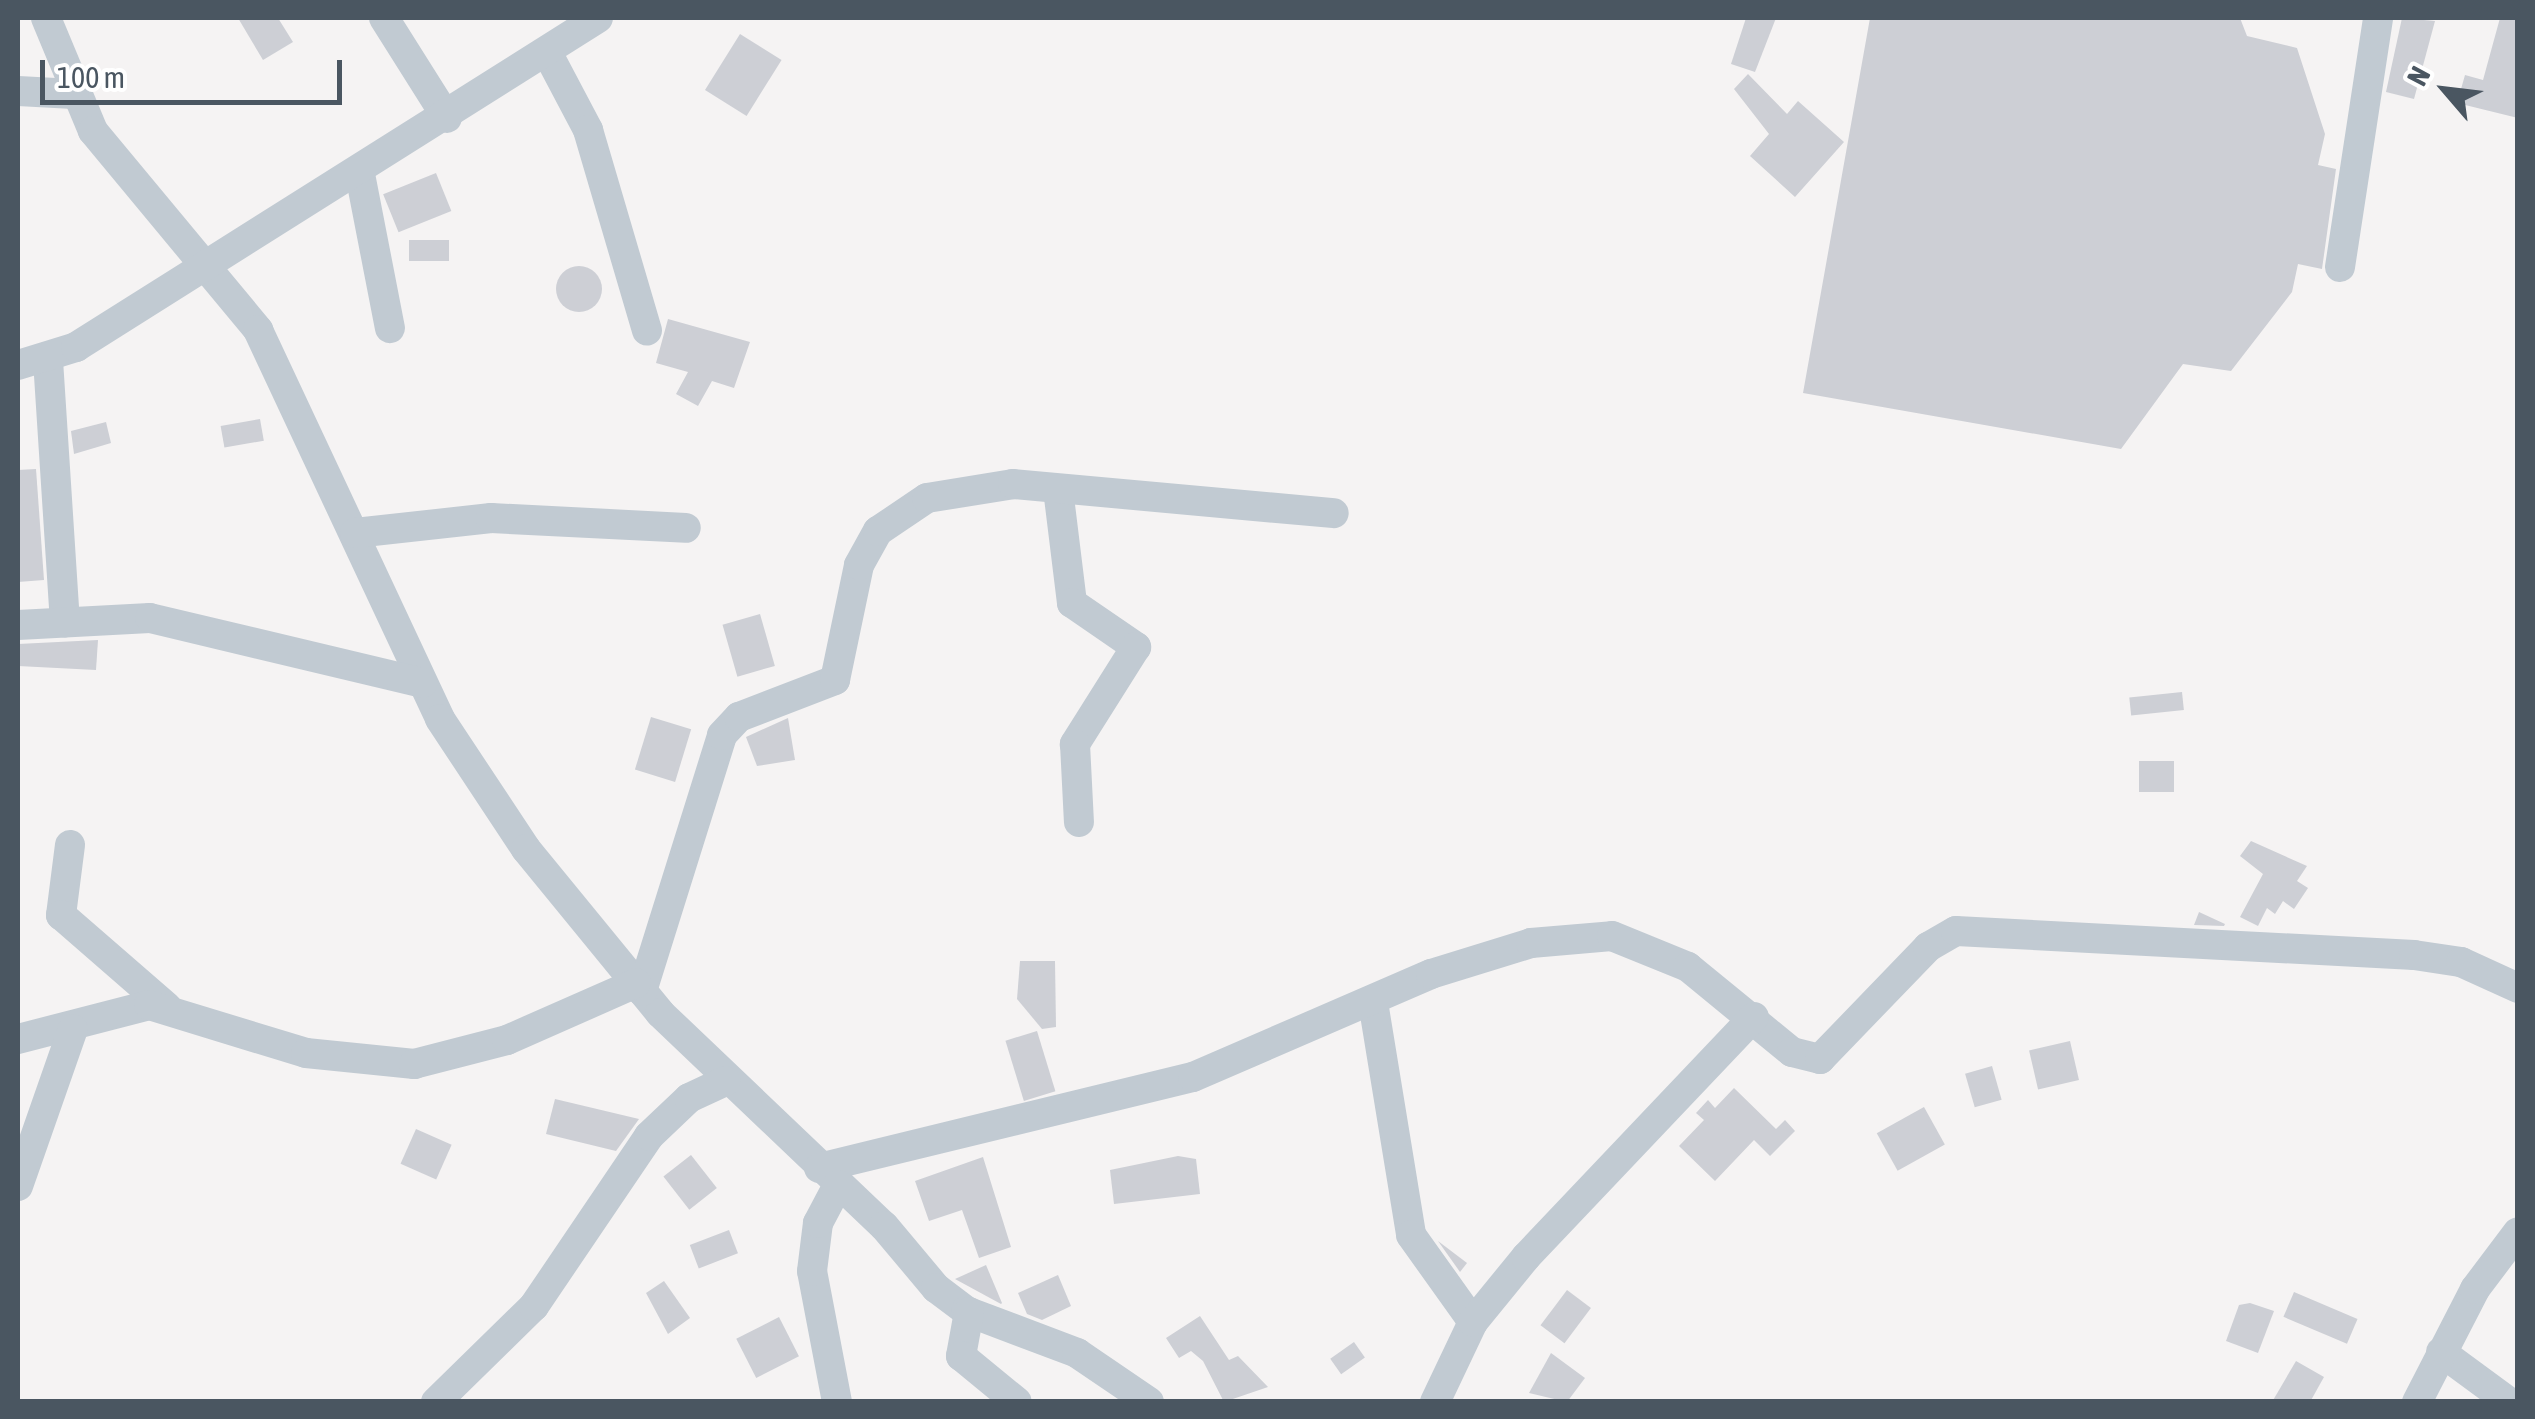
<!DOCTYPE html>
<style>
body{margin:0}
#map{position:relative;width:2535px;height:1419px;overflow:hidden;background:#f5f3f3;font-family:"Asap Condensed",sans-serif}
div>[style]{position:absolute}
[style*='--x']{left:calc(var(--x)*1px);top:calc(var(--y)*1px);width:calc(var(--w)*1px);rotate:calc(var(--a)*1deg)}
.building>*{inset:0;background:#cdcfd5;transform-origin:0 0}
.round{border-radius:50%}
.minor>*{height:30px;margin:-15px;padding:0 15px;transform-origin:15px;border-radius:15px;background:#c1cad2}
span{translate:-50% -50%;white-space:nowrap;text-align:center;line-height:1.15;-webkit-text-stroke:10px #fff;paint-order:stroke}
.frame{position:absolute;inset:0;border:20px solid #4a5661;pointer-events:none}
.north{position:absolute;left:2395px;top:40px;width:100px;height:100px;-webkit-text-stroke:8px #fff;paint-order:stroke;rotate:298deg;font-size:28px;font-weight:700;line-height:40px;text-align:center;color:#4a5661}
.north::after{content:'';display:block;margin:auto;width:35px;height:45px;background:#4a5661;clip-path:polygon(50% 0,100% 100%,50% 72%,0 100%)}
.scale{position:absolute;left:40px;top:60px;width:302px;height:45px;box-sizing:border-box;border:5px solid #4a5661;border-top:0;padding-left:12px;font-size:30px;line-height:35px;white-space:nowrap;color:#4a5661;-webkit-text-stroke:8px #fff;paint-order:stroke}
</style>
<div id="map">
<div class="building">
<i style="clip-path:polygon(238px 18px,278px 18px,293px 42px,263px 60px)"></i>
<i style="clip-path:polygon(1746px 18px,1776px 18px,1755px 72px,1731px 64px)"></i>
<i style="clip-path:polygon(1870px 18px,2240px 18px,2247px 36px,2297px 48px,2325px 134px,2318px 165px,2336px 169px,2322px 269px,2298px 264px,2292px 292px,2231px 371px,2183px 364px,2121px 449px,1803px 393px)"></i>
<i style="clip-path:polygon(2402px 18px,2435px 21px,2414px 99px,2386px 92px)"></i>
<i style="clip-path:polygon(2500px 18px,2518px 18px,2518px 118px,2457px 103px,2465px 75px,2483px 80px)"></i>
<i style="left:740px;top:34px;width:49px;height:66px;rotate:32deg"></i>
<i style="clip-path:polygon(1748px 74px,1787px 114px,1798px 101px,1844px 142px,1795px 197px,1750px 156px,1769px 134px,1734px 89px)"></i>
<i style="left:436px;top:173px;width:41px;height:57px;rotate:68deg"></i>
<i style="left:409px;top:240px;width:40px;height:21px"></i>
<i class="round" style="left:556px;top:266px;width:46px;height:46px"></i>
<i style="clip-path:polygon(668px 319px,750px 342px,734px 388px,712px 381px,698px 406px,676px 394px,688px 372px,656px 363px)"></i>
<i style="left:260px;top:419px;width:22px;height:40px;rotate:80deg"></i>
<i style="clip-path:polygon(106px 422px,111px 443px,74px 454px,71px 431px)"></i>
<i style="clip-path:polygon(36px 469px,44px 580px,18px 582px,18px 470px)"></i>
<i style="left:760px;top:614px;width:54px;height:39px;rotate:74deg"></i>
<i style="clip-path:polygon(98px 640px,96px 670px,18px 666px,18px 644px)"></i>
<i style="left:2182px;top:692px;width:18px;height:53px;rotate:84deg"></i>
<i style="left:651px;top:717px;width:42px;height:55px;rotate:17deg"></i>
<i style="clip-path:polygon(788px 718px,795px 760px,757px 766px,746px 737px)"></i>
<i style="left:2139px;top:761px;width:35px;height:31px"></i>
<i style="clip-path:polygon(2251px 841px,2307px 866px,2297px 881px,2308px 888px,2294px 909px,2283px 901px,2275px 914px,2267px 908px,2258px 926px,2240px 917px,2263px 874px,2240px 856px)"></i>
<i style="clip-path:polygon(2199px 912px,2225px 924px,2224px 926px,2194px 925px)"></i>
<i style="clip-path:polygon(1020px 961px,1055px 961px,1056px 1027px,1042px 1029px,1017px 999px)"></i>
<i style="left:1037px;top:1031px;width:63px;height:33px;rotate:73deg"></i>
<i style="left:2070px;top:1041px;width:40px;height:42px;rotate:77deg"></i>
<i style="left:1992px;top:1066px;width:35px;height:28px;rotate:74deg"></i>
<i style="clip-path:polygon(1734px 1088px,1776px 1129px,1785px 1120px,1795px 1131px,1770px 1156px,1754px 1140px,1715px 1181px,1679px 1146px,1704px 1120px,1696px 1113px,1708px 1100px,1715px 1108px)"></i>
<i style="clip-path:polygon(555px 1099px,639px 1119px,616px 1151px,546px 1134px)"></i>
<i style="left:1924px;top:1107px;width:43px;height:54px;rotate:61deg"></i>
<i style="left:416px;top:1129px;width:39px;height:38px;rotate:24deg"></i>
<i style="left:691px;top:1155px;width:42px;height:35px;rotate:52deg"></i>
<i style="clip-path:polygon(1178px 1156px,1196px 1159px,1200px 1194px,1114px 1204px,1110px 1170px)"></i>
<i style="clip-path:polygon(983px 1157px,1011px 1247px,979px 1258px,962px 1210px,929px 1221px,915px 1181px)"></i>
<i style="left:729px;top:1230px;width:25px;height:42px;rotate:69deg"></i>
<i style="clip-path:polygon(1438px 1241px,1467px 1263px,1460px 1272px)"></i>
<i style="clip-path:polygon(986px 1265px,1002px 1303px,1001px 1304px,955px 1279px)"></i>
<i style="clip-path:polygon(1058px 1275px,1071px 1306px,1042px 1320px,1027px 1314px,1018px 1293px)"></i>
<i style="clip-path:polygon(664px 1281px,690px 1318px,668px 1334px,646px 1293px)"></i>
<i style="left:1567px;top:1290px;width:30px;height:44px;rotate:37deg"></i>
<i style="left:2294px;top:1292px;width:69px;height:27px;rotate:23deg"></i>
<i style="clip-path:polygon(2250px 1303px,2274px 1311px,2258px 1353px,2226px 1341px,2239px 1305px)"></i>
<i style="clip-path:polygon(1200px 1316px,1229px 1360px,1238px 1356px,1268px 1387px,1224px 1402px,1203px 1361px,1191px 1351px,1179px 1358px,1166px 1338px)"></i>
<i style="left:779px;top:1317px;width:44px;height:48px;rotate:63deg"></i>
<i style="left:1354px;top:1342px;width:19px;height:29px;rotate:55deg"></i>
<i style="clip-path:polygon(1551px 1353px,1585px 1378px,1567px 1402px,1529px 1393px)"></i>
<i style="clip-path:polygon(2296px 1361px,2324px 1377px,2310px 1402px,2272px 1402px)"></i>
</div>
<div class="minor">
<i style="--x:46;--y:18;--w:122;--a:67.4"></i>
<i style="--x:93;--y:131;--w:259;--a:50.3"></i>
<i style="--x:258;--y:330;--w:429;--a:64.9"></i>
<i style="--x:440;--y:719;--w:156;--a:56.5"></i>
<i style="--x:526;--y:849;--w:212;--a:50.7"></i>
<i style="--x:660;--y:1013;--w:309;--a:43.6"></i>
<i style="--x:884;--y:1226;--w:81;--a:50"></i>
<i style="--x:936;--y:1288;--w:38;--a:37"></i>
<i style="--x:966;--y:1311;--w:119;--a:20.7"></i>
<i style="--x:1077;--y:1353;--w:87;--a:34.2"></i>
<i style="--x:384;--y:18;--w:118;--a:57.8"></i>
<i style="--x:548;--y:54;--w:86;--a:62.2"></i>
<i style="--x:588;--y:130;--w:209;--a:73.6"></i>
<i style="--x:18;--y:91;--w:56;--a:3.1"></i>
<i style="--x:360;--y:174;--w:157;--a:79"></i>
<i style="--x:2340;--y:267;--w:252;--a:-81.3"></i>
<i style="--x:48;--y:360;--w:263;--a:86.3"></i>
<i style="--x:18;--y:365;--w:61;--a:-17.2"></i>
<i style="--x:76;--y:347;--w:617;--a:-32.22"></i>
<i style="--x:1058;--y:489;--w:115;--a:83"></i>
<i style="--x:1072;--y:603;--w:78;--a:34.5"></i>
<i style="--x:1136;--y:647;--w:115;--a:122.2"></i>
<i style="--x:1075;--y:744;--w:78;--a:87.1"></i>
<i style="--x:355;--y:533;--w:137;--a:-6.3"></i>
<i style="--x:491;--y:518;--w:195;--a:2.9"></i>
<i style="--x:18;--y:625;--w:132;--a:-3"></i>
<i style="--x:150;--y:618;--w:280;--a:13.4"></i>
<i style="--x:70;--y:845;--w:71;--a:97.3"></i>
<i style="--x:61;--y:915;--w:140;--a:41"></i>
<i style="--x:642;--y:991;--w:268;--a:-72.6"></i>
<i style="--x:722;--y:735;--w:25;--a:-47"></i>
<i style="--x:739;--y:717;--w:103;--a:-21.1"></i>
<i style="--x:835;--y:680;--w:117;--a:-78.2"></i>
<i style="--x:859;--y:565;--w:39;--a:-61"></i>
<i style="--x:878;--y:531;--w:59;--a:-34"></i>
<i style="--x:927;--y:498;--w:87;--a:-9.2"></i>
<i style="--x:1013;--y:484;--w:322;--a:5.2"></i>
<i style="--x:1373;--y:1002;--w:236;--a:80.7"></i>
<i style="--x:1411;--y:1235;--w:107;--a:54.5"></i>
<i style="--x:18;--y:1039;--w:135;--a:-14.5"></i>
<i style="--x:149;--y:1005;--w:164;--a:17"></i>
<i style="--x:306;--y:1053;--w:109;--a:5.8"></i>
<i style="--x:414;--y:1064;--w:96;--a:-14.5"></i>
<i style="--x:507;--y:1040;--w:141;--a:-23.8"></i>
<i style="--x:819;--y:1168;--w:385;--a:-13.7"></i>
<i style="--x:1193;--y:1077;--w:259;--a:-23.4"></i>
<i style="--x:1431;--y:974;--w:105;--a:-17.2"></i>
<i style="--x:1531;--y:943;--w:81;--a:-4.9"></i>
<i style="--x:1612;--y:936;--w:82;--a:22.2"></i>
<i style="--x:1688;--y:967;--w:134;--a:39.3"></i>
<i style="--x:1792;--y:1052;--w:29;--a:14"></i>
<i style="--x:1820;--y:1059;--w:156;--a:-46"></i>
<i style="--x:1928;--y:947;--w:32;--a:-30"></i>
<i style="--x:1956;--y:931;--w:459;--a:3"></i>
<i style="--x:2414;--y:955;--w:48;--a:8.5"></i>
<i style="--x:2461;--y:962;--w:63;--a:24.5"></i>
<i style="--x:18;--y:1186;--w:166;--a:-70.7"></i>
<i style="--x:969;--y:1312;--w:45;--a:100.3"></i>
<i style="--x:961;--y:1356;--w:72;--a:39.4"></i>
<i style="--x:2441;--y:1352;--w:84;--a:36.3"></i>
<i style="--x:436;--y:1402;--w:137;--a:-44.4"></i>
<i style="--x:534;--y:1306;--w:205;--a:-55.9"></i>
<i style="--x:649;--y:1136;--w:55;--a:-43.5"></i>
<i style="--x:689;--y:1098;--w:40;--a:-25"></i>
<i style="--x:837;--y:1402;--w:133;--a:-100.8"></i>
<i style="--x:812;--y:1271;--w:48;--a:-82.9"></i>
<i style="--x:818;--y:1223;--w:43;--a:-62.2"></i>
<i style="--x:1435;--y:1402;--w:89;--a:-64.6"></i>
<i style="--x:1473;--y:1322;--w:84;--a:-50.8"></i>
<i style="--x:1526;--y:1257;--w:331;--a:-46.5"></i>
<i style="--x:2417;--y:1402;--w:127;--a:-62.8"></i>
<i style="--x:2475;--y:1289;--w:71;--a:-53"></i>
</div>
<div class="frame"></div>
<div class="north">N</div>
<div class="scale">100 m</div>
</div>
